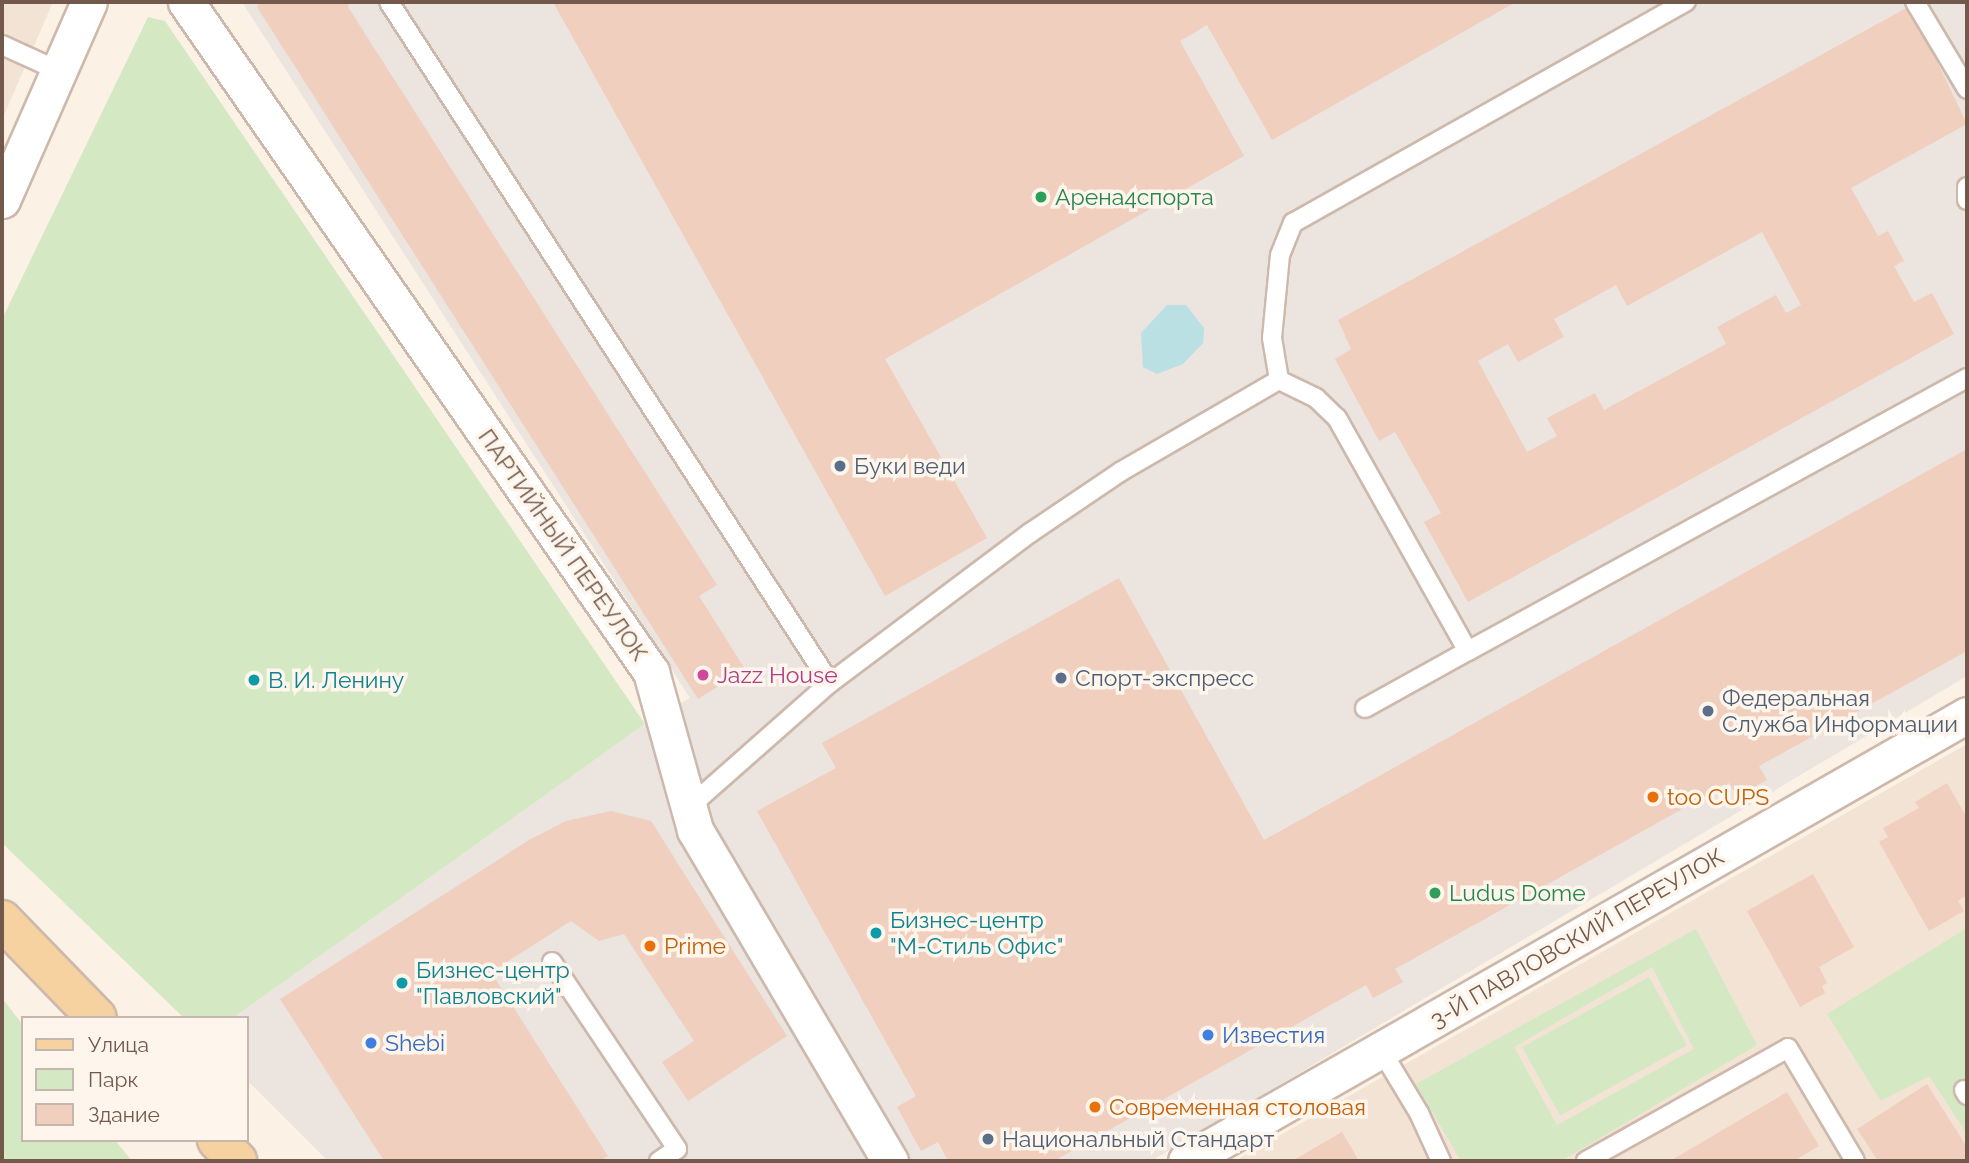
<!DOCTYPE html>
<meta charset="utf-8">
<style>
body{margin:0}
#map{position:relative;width:1969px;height:1163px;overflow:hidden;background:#fbf2e5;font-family:Raleway,sans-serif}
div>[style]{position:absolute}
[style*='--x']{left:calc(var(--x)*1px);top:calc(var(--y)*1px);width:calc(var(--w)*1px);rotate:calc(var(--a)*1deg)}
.residential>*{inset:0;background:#f3e3d4}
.industrial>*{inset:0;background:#ebe4df}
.green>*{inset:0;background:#d5e8c4;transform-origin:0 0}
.water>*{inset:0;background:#bbe0e4}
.building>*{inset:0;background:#f0cfbe}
.roads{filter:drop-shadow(2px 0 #cdb9ac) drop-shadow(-2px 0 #cdb9ac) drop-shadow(0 2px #cdb9ac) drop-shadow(0 -2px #cdb9ac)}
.service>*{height:18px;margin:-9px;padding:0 9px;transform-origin:9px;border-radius:9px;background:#fff}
.minor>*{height:35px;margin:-17.5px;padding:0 17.5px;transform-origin:17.5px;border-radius:17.5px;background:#fff}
.primary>*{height:38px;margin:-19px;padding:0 19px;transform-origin:19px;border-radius:19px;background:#f7d2a1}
.dots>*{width:19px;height:19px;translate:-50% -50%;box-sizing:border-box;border:4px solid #fef6ec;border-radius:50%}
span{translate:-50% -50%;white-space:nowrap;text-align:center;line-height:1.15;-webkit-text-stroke:7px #fef6ec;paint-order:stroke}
.leisure-label{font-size:23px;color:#27864d}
.left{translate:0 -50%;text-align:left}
.service-label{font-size:23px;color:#4e5e75}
.street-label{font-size:23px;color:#73584c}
.hotel-label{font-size:23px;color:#b23c85}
.culture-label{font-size:23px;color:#0d838f}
.food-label{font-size:23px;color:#c56008}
.shop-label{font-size:23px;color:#366cbe}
.frame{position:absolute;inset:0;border:4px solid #73584c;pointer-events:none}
.legend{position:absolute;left:21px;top:1016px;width:228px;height:126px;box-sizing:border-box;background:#fef6ec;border:2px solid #c6b7ac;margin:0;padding:9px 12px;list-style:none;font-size:21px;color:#73584c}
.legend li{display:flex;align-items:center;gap:14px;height:35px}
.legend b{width:35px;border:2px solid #c6b7ac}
</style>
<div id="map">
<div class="residential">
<i style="clip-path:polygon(2px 2px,53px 2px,2px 120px)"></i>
<i style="clip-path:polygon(1967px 744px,1967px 1161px,1235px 1161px)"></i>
</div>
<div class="industrial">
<i style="clip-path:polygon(242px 2px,1967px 2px,1967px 676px,1151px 1161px,328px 1161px,247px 1080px,247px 1018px,233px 1018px,645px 724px,690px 698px)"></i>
</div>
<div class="green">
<i style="clip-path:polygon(148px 17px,165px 21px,645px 724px,233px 1018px,184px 1018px,2px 843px,2px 319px)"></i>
<i style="clip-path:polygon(1967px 928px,1967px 1134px,1929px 1076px,1881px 1101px,1827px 1014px)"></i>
<i style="clip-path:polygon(evenodd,1696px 929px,1757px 1045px,1561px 1161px,1461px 1161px,1416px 1084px,1696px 929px,1652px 967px,1694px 1049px,1557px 1125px,1514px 1047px,1652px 967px)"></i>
<i style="left:1649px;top:977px;width:78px;height:145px;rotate:61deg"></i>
<i style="clip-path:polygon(2px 998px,23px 1025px,23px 1140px,115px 1140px,132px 1161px,2px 1161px)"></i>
</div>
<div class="water">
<i style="clip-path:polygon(1167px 305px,1186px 305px,1204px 328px,1203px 343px,1183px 364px,1157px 374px,1143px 367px,1141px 333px)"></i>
</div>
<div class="building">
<i style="clip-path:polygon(259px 2px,350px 2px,348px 7px,717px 585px,699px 596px,745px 669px,698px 699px,257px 7px)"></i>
<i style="clip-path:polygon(553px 2px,1516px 2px,1272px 140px,1207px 25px,1180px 41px,1244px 156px,885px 359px,987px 538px,885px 596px)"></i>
<i style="clip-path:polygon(evenodd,1910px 6px,1967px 124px,1851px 188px,1878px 236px,1888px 231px,1904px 261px,1894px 266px,1914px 302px,1932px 293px,1954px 334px,1468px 602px,1424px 522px,1441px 513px,1395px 432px,1379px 441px,1335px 359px,1351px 349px,1338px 320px,1910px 6px,1762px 232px,1801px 305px,1786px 313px,1776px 295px,1717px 327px,1726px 344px,1604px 410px,1595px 393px,1547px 418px,1557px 436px,1527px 452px,1478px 361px,1508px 344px,1518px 362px,1564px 337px,1554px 319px,1616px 285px,1627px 306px,1762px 232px)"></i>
<i style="clip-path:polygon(1967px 449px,1967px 651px,1759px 766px,1767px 780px,1737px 796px,1729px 783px,1395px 969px,1403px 982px,1373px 998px,1366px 985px,1054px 1161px,948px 1161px,938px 1142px,921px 1151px,897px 1107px,916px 1096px,757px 811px,836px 768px,822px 743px,1119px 578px,1264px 840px)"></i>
<i style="clip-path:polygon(1947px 783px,1967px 818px,1967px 895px,1958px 901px,1964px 911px,1929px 931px,1879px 842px,1888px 837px,1883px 828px,1919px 808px,1915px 802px)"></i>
<i style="clip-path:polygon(611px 811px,651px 821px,787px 1036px,688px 1101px,662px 1062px,694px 1041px,624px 934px,599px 941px,571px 921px,491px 972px,608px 1156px,599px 1161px,384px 1161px,280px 999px,529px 840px,566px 821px)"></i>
<i style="clip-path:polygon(1813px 874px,1854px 947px,1819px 967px,1827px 983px,1822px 986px,1825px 993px,1800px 1007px,1747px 911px)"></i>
<i style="clip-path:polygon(1927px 1084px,1967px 1147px,1967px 1161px,1878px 1161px,1857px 1129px)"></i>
<i style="clip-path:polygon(1787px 1092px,1819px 1146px,1794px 1161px,1670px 1161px)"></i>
<i style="clip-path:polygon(1342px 1132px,1359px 1161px,1292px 1161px)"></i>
</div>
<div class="roads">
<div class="service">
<i style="--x:389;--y:2;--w:811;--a:57.07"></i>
<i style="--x:1915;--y:2;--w:101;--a:59.1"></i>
<i style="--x:2;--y:45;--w:63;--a:24.5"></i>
<i style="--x:1967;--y:187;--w:13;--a:90"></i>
<i style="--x:1279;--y:380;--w:43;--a:-99.5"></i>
<i style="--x:1272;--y:338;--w:83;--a:-84.5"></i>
<i style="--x:1280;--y:255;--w:35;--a:-68"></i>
<i style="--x:1293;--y:223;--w:451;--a:-29.4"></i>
<i style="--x:1365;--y:708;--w:118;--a:-29"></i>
<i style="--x:688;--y:808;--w:189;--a:-41.4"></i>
<i style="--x:830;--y:683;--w:250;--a:-36.9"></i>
<i style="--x:1030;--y:533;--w:109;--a:-34.1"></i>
<i style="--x:1120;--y:472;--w:184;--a:-30.1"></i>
<i style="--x:1279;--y:380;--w:41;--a:25.9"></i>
<i style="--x:1316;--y:398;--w:29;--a:44"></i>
<i style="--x:1337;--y:418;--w:267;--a:60.7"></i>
<i style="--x:1468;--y:651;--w:569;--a:-28.68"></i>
<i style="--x:552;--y:962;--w:225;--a:56.2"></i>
<i style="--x:677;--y:1149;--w:22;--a:146"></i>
<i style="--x:1381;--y:1050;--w:74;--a:58.9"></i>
<i style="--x:1419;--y:1113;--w:53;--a:65.4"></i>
<i style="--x:1964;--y:1090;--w:6;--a:59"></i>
<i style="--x:1586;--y:1161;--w:231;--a:-29.2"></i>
<i style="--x:1788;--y:1048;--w:131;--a:59.3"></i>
</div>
<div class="minor">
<i style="--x:186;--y:2;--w:816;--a:55.24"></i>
<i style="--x:651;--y:672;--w:164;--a:74.4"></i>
<i style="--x:695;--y:830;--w:384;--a:59.5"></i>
<i style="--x:2;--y:200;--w:216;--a:-66.3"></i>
<i style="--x:1186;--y:1161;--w:899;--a:-29.73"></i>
</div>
<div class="primary">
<i style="--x:2;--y:920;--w:136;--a:45.9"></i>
<i style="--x:217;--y:1140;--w:29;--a:46"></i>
</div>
</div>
<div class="dots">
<i style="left:1041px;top:197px;background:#2e9e5b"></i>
<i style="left:840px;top:466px;background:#5c6f8a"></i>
<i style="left:703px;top:675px;background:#d1479c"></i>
<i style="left:1061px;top:678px;background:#5c6f8a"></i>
<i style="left:254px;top:680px;background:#0f9aa8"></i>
<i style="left:1708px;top:711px;background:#5c6f8a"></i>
<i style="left:1653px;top:797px;background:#e8710a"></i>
<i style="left:1435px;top:893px;background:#2e9e5b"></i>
<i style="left:876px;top:933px;background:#0f9aa8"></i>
<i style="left:650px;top:946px;background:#e8710a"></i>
<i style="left:402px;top:983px;background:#0f9aa8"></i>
<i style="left:1208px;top:1035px;background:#3f7fe0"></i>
<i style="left:371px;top:1043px;background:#3f7fe0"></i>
<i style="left:1095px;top:1107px;background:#e8710a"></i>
<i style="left:988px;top:1139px;background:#5c6f8a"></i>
</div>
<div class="leisure-label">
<span class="left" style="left:1055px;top:197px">Арена4спорта</span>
<span class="left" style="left:1449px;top:893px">Ludus Dome</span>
</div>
<div class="service-label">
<span class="left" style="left:854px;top:466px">Буки веди</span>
<span class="left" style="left:1075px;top:678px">Спорт-экспресс</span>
<span class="left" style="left:1722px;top:711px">Федеральная<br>Служба Информации</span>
<span class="left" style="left:1002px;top:1139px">Национальный Стандарт</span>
</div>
<div class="street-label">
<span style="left:563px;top:545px;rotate:55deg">ПАРТИЙНЫЙ ПЕРЕУЛОК</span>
<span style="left:1577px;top:938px;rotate:-30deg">3-Й ПАВЛОВСКИЙ ПЕРЕУЛОК</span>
</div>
<div class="hotel-label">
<span class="left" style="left:717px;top:675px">Jazz House</span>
</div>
<div class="culture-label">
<span class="left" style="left:268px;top:680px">В. И. Ленину</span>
<span class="left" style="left:890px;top:933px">Бизнес-центр<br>"М-Стиль Офис"</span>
<span class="left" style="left:416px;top:983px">Бизнес-центр<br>"Павловский"</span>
</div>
<div class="food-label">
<span class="left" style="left:1667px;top:797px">too CUPS</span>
<span class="left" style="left:664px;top:946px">Prime</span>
<span class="left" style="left:1109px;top:1107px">Современная столовая</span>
</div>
<div class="shop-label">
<span class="left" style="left:1222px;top:1035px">Известия</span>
<span class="left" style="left:385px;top:1043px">Shebi</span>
</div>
<div class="frame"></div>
<ul class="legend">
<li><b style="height:9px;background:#f7d2a1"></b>Улица</li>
<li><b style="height:19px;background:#d5e8c4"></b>Парк</li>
<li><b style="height:19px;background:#f0cfbe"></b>Здание</li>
</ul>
</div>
